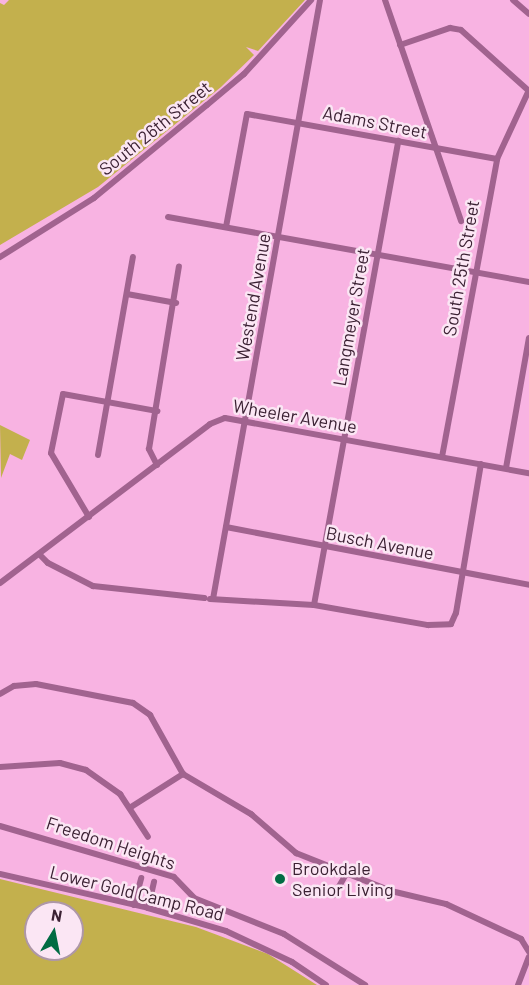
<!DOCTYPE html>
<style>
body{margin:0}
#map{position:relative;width:529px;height:985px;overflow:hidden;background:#f8b3e2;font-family:Barlow,sans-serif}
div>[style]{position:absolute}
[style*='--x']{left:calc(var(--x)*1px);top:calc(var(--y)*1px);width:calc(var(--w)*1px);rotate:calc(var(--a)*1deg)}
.green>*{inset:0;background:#c3b04d}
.minor>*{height:6px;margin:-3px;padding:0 3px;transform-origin:3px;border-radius:3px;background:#a1638f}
.dots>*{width:16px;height:16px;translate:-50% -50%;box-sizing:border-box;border:3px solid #fbe6f4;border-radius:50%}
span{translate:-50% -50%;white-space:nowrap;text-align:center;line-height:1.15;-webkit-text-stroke:5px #fbe6f4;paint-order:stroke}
.street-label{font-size:18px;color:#3b2133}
.poi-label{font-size:18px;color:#3b2133}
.left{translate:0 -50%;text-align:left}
.north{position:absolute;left:24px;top:901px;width:60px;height:60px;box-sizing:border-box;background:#fbe6f4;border:2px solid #ae97a7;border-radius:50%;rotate:10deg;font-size:16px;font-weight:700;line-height:24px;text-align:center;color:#3b2133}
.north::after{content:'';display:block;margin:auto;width:21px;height:27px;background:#016c43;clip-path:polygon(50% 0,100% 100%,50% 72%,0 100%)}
</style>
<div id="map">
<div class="green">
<i style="clip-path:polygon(9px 0,305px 0,258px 51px,246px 47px,254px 55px,221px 87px,98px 187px,0 245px,0 3px,4px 5px)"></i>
<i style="clip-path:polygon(0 425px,30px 440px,22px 460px,10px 454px,1px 478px)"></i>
<i style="clip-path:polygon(evenodd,0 879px,196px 927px,268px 954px,317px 985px,0 985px,0 879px,36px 913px,72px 913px,72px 949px,36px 949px,36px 913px)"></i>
</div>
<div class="minor">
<i style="--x:385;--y:0;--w:234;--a:71"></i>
<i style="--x:513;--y:0;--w:21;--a:41"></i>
<i style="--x:400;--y:45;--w:53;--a:-18.8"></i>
<i style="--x:450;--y:28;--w:11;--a:10"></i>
<i style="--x:461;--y:30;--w:91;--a:41.9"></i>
<i style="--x:168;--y:217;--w:367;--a:10.2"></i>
<i style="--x:226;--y:227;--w:115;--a:-79.5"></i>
<i style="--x:247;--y:114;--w:254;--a:10.2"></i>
<i style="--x:0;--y:257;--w:111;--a:-32.1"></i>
<i style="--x:94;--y:198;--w:146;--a:-39.5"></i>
<i style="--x:207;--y:105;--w:48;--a:-40"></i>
<i style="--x:244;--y:74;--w:100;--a:-47.8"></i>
<i style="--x:127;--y:294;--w:50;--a:10.4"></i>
<i style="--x:98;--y:455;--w:201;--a:-80"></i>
<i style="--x:442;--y:457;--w:303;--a:-79.5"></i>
<i style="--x:497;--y:159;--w:76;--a:-65.1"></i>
<i style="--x:157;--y:465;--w:18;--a:-117"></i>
<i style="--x:149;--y:449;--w:185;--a:-80.7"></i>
<i style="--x:506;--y:468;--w:132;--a:-80"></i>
<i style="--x:89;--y:517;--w:74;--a:-120.7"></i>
<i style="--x:51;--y:453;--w:60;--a:-78.5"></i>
<i style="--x:63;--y:394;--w:96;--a:10.3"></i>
<i style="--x:226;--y:527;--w:309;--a:10.8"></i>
<i style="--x:40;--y:555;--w:11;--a:45"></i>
<i style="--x:48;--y:563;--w:51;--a:27.1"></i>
<i style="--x:93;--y:586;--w:112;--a:6.2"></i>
<i style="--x:0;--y:583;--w:263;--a:-37.1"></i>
<i style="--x:210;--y:424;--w:16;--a:-22"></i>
<i style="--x:225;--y:418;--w:309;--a:10.3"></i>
<i style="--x:210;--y:599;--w:104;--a:3.3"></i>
<i style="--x:314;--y:605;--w:116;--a:10"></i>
<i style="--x:428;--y:625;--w:23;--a:-2"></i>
<i style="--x:451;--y:624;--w:12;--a:-66"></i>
<i style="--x:456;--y:613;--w:151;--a:-80.5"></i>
<i style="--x:213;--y:599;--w:608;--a:-79.87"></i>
<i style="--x:314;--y:605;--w:472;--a:-79.7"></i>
<i style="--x:0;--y:694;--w:16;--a:-30"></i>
<i style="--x:14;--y:686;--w:22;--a:-5"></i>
<i style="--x:36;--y:684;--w:99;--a:11.1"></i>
<i style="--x:133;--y:703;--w:21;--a:35"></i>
<i style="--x:150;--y:715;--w:68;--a:60.8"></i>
<i style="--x:0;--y:767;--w:60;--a:-3.8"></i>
<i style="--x:60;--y:763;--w:27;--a:15"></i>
<i style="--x:86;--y:770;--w:42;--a:35.2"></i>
<i style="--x:120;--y:794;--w:51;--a:56.9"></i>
<i style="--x:131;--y:807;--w:62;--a:-32.4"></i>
<i style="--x:183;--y:774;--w:79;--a:30.5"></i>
<i style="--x:251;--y:814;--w:60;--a:40.9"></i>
<i style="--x:296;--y:853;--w:102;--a:21.8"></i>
<i style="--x:391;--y:891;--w:57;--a:13.3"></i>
<i style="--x:446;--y:904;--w:83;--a:25"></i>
<i style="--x:521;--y:939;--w:15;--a:58"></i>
<i style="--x:0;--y:826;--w:181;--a:16.3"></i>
<i style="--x:174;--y:877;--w:29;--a:46"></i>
<i style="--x:194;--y:898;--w:97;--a:21.8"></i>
<i style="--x:284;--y:934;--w:96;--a:32.2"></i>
<i style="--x:0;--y:874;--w:152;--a:12.9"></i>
<i style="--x:148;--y:908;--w:81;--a:16.4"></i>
<i style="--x:226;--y:931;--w:73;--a:25.2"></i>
<i style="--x:292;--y:962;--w:41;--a:34.1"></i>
<i style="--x:334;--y:895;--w:24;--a:-60"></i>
<i style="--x:134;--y:905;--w:28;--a:-75"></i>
<i style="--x:148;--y:908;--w:27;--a:-77"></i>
<i style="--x:518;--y:985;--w:30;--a:-69"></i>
</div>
<div class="dots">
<i style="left:280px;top:879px;background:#016c43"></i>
</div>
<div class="street-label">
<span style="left:375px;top:122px;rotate:11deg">Adams Street</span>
<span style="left:155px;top:128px;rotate:-39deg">South 26th Street</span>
<span style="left:461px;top:268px;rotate:-80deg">South 25th Street</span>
<span style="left:253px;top:297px;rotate:-80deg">Westend Avenue</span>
<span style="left:351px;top:317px;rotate:-80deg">Langmeyer Street</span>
<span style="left:295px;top:416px;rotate:10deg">Wheeler Avenue</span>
<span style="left:380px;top:543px;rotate:11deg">Busch Avenue</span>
<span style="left:111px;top:843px;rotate:18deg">Freedom Heights</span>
<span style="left:137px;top:893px;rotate:14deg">Lower Gold Camp Road</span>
</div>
<div class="poi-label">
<span class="left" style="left:292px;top:879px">Brookdale<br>Senior Living</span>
</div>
<div class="north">N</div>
</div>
